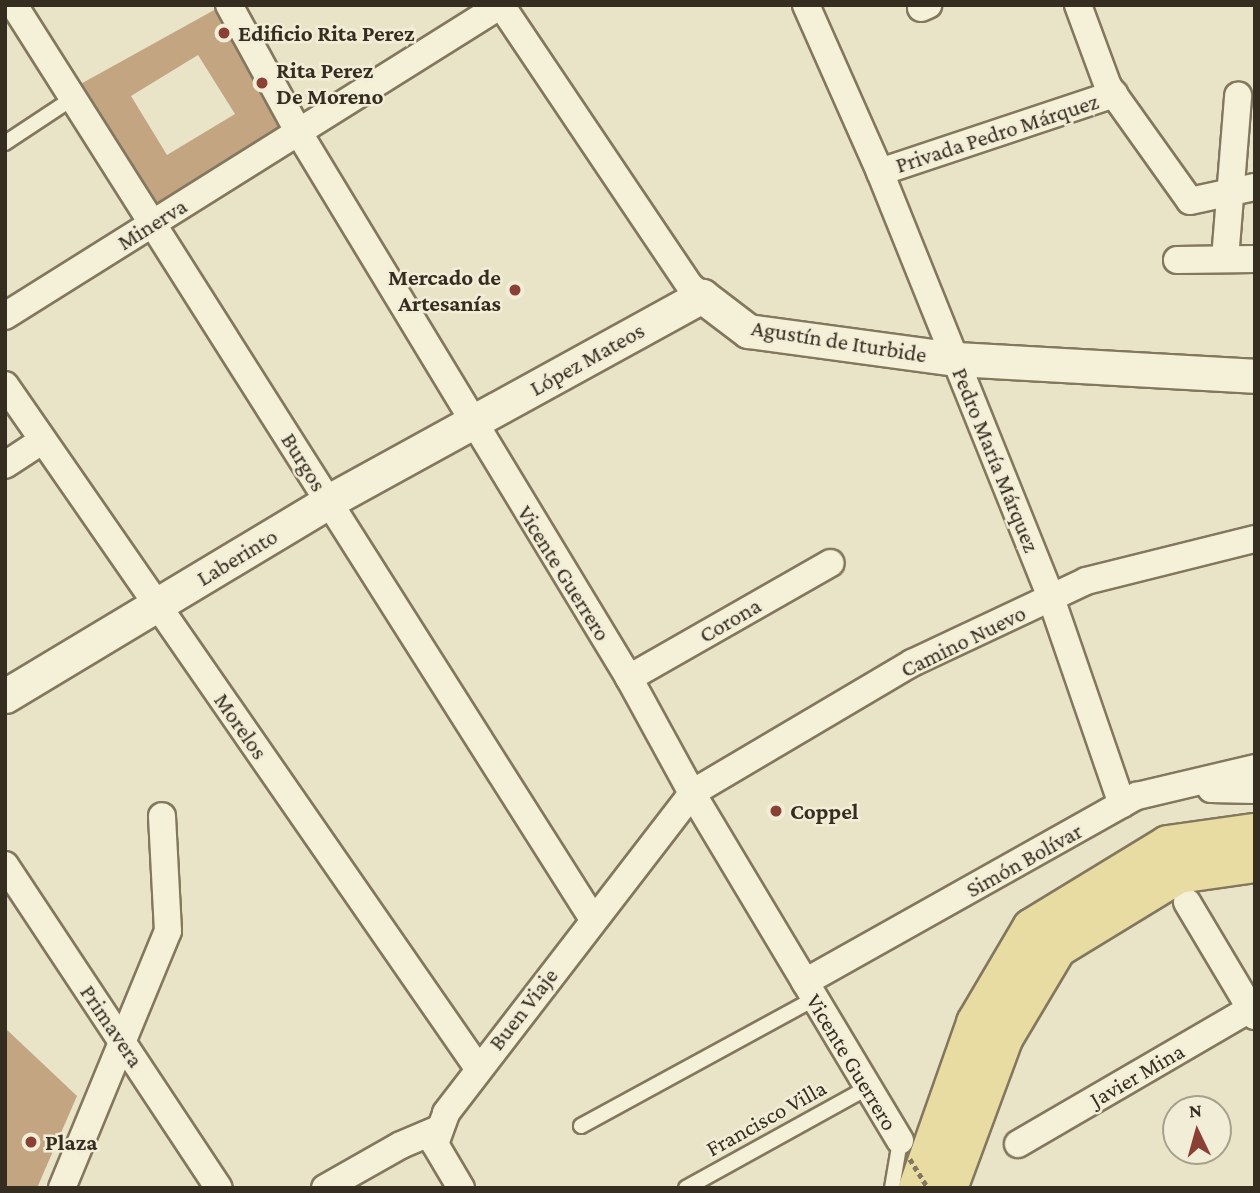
<!DOCTYPE html>
<meta charset="utf-8">
<style>
body{margin:0}
#map{position:relative;width:1260px;height:1193px;overflow:hidden;background:#e9e4c7;font-family:"Crimson Pro",serif}
div>[style]{position:absolute}
[style*='--x']{left:calc(var(--x)*1px);top:calc(var(--y)*1px);width:calc(var(--w)*1px);rotate:calc(var(--a)*1deg)}
.building>*{inset:0;background:#c3a681}
.roads{filter:drop-shadow(2px 0 #83775e) drop-shadow(-2px 0 #83775e) drop-shadow(0 2px #83775e) drop-shadow(0 -2px #83775e)}
.service>*{height:14px;margin:-7px;padding:0 7px;transform-origin:7px;border-radius:7px;background:#f5f1d9}
.minor>*{height:26px;margin:-13px;padding:0 13px;transform-origin:13px;border-radius:13px;background:#f5f1d9}
.tertiary>*{height:33px;margin:-16.5px;padding:0 16.5px;transform-origin:16.5px;border-radius:16.5px;background:#f5f1d9}
.primary>*{height:38px;margin:-19px;padding:0 19px;transform-origin:19px;border-radius:19px;background:#e8dca3}
.path-bridge>*{height:4.5px;margin-top:-2.25px;transform-origin:0;background:repeating-linear-gradient(90deg,#83775e 0 5px,transparent 0 8.5px)}
.dots>*{width:19px;height:19px;translate:-50% -50%;box-sizing:border-box;border:4px solid #f2edd6;border-radius:50%}
span{translate:-50% -50%;white-space:nowrap;text-align:center;line-height:1.15;-webkit-text-stroke:5px #f2edd6;paint-order:stroke}
.poi-label{font-size:23px;color:#352d20;font-weight:700}
.left{translate:0 -50%;text-align:left}
.right{translate:-100% -50%;text-align:right}
.street-label{font-size:23px;color:#352d20}
.frame{position:absolute;inset:0;border:7px solid #352d20;pointer-events:none}
.north{position:absolute;left:1162px;top:1095px;width:70px;height:70px;box-sizing:border-box;background:#f2edd6;border:2px solid #a6a08d;border-radius:50%;rotate:355deg;font-size:19px;font-weight:700;line-height:28px;text-align:center;color:#352d20}
.north::after{content:'';display:block;margin:auto;width:24px;height:32px;background:#8b4035;clip-path:polygon(50% 0,100% 100%,50% 72%,0 100%)}
</style>
<div id="map">
<div class="building">
<i style="clip-path:polygon(evenodd,216px 9px,286px 129px,155px 205px,77px 86px,216px 9px,198px 55px,235px 114px,167px 155px,131px 96px,198px 55px)"></i>
<i style="clip-path:polygon(5px 1028px,77px 1096px,37px 1188px,5px 1188px)"></i>
</div>
<div class="roads">
<div class="service">
<i style="--x:5;--y:143;--w:82;--a:-33.5"></i>
<i style="--x:581;--y:1126;--w:265;--a:-28.6"></i>
<i style="--x:686;--y:1188;--w:207;--a:-28.9"></i>
<i style="--x:892;--y:1188;--w:48;--a:-80.3"></i>
</div>
<div class="minor">
<i style="--x:14;--y:5;--w:1082;--a:57.65"></i>
<i style="--x:229;--y:5;--w:146;--a:61.3"></i>
<i style="--x:299;--y:133;--w:637;--a:58.8"></i>
<i style="--x:629;--y:678;--w:131;--a:61.3"></i>
<i style="--x:692;--y:793;--w:405;--a:59.1"></i>
<i style="--x:501;--y:5;--w:339;--a:56.1"></i>
<i style="--x:690;--y:286;--w:16;--a:40"></i>
<i style="--x:806;--y:5;--w:183;--a:66.1"></i>
<i style="--x:880;--y:172;--w:459;--a:68.1"></i>
<i style="--x:1051;--y:598;--w:218;--a:71"></i>
<i style="--x:1078;--y:5;--w:86;--a:69.7"></i>
<i style="--x:1108;--y:86;--w:141;--a:54.5"></i>
<i style="--x:1190;--y:201;--w:66;--a:-12.2"></i>
<i style="--x:921;--y:8;--w:8;--a:-23"></i>
<i style="--x:880;--y:172;--w:247;--a:-18.4"></i>
<i style="--x:1225;--y:259;--w:164;--a:-85.4"></i>
<i style="--x:1177;--y:260;--w:78;--a:-0.7"></i>
<i style="--x:5;--y:316;--w:585;--a:-32.09"></i>
<i style="--x:5;--y:385;--w:831;--a:55.3"></i>
<i style="--x:5;--y:465;--w:45;--a:-33.3"></i>
<i style="--x:629;--y:678;--w:232;--a:-29.7"></i>
<i style="--x:1211;--y:789;--w:44;--a:1.3"></i>
<i style="--x:5;--y:865;--w:387;--a:56.5"></i>
<i style="--x:1187;--y:902;--w:133;--a:59.2"></i>
<i style="--x:805;--y:982;--w:381;--a:-29.3"></i>
<i style="--x:1137;--y:796;--w:121;--a:-13.3"></i>
<i style="--x:1018;--y:1144;--w:274;--a:-30.2"></i>
<i style="--x:62;--y:1188;--w:278;--a:-67.6"></i>
<i style="--x:168;--y:931;--w:115;--a:-93"></i>
<i style="--x:325;--y:1188;--w:87;--a:-29.5"></i>
<i style="--x:401;--y:1145;--w:39;--a:-23"></i>
<i style="--x:461;--y:1188;--w:51;--a:-120.6"></i>
<i style="--x:435;--y:1144;--w:33;--a:-70"></i>
<i style="--x:446;--y:1113;--w:404;--a:-52.4"></i>
<i style="--x:692;--y:793;--w:256;--a:-30.6"></i>
<i style="--x:912;--y:663;--w:192;--a:-25.2"></i>
<i style="--x:1086;--y:581;--w:174;--a:-14"></i>
</div>
<div class="tertiary">
<i style="--x:5;--y:696;--w:378;--a:-31"></i>
<i style="--x:329;--y:501;--w:426;--a:-28.8"></i>
<i style="--x:702;--y:296;--w:58;--a:37.3"></i>
<i style="--x:748;--y:331;--w:209;--a:7.7"></i>
<i style="--x:955;--y:359;--w:300;--a:3.2"></i>
</div>
<div class="primary">
<i style="--x:918;--y:1188;--w:175;--a:-70.6"></i>
<i style="--x:976;--y:1023;--w:110;--a:-59.5"></i>
<i style="--x:1032;--y:928;--w:159;--a:-31.4"></i>
<i style="--x:1168;--y:845;--w:88;--a:-7.9"></i>
<i style="--x:948;--y:1188;--w:161;--a:-69.7"></i>
<i style="--x:1004;--y:1037;--w:104;--a:-59.2"></i>
<i style="--x:1057;--y:948;--w:142;--a:-31.4"></i>
<i style="--x:1178;--y:874;--w:78;--a:-8.1"></i>
</div>
</div>
<div class="path-bridge">
<i style="--x:910;--y:1159;--w:34;--a:58"></i>
</div>
<div class="dots">
<i style="left:224px;top:33px;background:#8b4035"></i>
<i style="left:262px;top:83px;background:#8b4035"></i>
<i style="left:515px;top:290px;background:#8b4035"></i>
<i style="left:776px;top:811px;background:#8b4035"></i>
<i style="left:31px;top:1142px;background:#8b4035"></i>
</div>
<div class="poi-label">
<span class="left" style="left:238px;top:33px">Edificio Rita Perez</span>
<span class="left" style="left:276px;top:83px">Rita Perez<br>De Moreno</span>
<span class="right" style="left:501px;top:290px">Mercado de<br>Artesanías</span>
<span class="left" style="left:790px;top:811px">Coppel</span>
<span class="left" style="left:45px;top:1142px">Plaza</span>
</div>
<div class="street-label">
<span style="left:997px;top:133px;rotate:-18deg">Privada Pedro Márquez</span>
<span style="left:152px;top:224px;rotate:-32deg">Minerva</span>
<span style="left:839px;top:341px;rotate:9deg">Agustín de Iturbide</span>
<span style="left:587px;top:359px;rotate:-29deg">López Mateos</span>
<span style="left:996px;top:460px;rotate:68deg">Pedro María Márquez</span>
<span style="left:304px;top:462px;rotate:58deg">Burgos</span>
<span style="left:237px;top:557px;rotate:-31deg">Laberinto</span>
<span style="left:564px;top:573px;rotate:58deg">Vicente Guerrero</span>
<span style="left:730px;top:620px;rotate:-30deg">Corona</span>
<span style="left:963px;top:641px;rotate:-26deg">Camino Nuevo</span>
<span style="left:241px;top:726px;rotate:55deg">Morelos</span>
<span style="left:1024px;top:860px;rotate:-29deg">Simón Bolívar</span>
<span style="left:523px;top:1009px;rotate:-52deg">Buen Viaje</span>
<span style="left:112px;top:1026px;rotate:56deg">Primavera</span>
<span style="left:852px;top:1062px;rotate:59deg">Vicente Guerrero</span>
<span style="left:1137px;top:1075px;rotate:-30deg">Javier Mina</span>
<span style="left:766px;top:1118px;rotate:-29deg">Francisco Villa</span>
</div>
<div class="frame"></div>
<div class="north">N</div>
</div>
